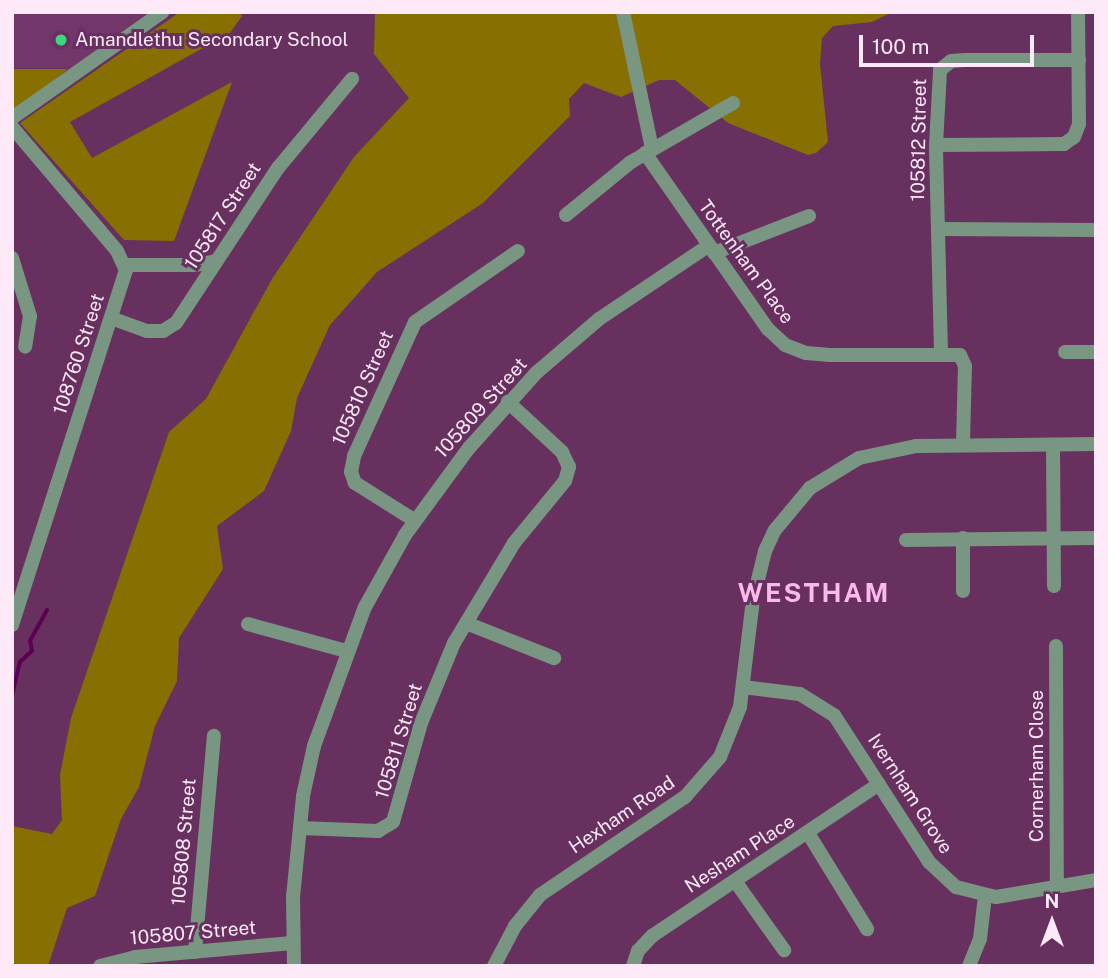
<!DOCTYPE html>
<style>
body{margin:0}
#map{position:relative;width:1108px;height:978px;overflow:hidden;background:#67305e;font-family:"Public Sans",sans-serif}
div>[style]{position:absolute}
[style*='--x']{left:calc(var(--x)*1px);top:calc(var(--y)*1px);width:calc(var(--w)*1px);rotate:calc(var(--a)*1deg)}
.built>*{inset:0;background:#73366a}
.green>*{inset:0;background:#886f02}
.stream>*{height:3.5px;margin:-1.75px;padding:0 1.75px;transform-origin:1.75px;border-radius:1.75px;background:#5b0052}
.minor>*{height:14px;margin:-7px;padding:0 7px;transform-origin:7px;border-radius:7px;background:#789681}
.dots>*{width:19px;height:19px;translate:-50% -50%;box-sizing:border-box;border:4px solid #67305e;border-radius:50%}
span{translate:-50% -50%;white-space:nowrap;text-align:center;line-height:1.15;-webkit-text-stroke:6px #67305e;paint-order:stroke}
.poi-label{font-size:19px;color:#fee9f9}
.left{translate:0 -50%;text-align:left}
.street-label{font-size:19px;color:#fee9f9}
.district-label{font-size:26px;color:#fbb9ee;font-weight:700;letter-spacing:2px}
.frame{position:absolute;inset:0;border:14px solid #fee9f9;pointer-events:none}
.north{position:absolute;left:1017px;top:887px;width:70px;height:70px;-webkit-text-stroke:5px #67305e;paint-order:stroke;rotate:0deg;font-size:19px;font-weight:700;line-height:28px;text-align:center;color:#fee9f9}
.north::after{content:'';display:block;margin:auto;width:24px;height:32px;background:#fee9f9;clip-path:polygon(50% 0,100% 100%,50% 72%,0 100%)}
.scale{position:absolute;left:859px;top:35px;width:175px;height:32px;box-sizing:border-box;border:4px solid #fee9f9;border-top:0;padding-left:9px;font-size:21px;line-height:24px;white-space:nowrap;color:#fee9f9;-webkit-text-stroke:5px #67305e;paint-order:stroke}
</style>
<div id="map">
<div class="built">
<i style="clip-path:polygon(12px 12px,149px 12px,71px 68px,12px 68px)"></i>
</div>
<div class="green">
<i style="clip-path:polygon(180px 12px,240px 12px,242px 16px,230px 33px,70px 122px,92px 158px,232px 82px,174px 241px,124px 240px,20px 123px)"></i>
<i style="clip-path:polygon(375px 12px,892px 12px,872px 22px,833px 26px,822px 38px,820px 64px,828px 142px,816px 153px,808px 155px,728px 123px,675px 80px,659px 80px,621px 97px,584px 83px,569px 99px,570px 116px,483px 203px,377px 272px,330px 325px,297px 398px,291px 431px,264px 491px,217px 526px,223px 569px,179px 638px,177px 681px,155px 726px,139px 787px,121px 819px,95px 896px,67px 908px,48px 966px,12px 966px,12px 826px,52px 834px,62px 820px,60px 775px,71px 718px,169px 432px,206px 399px,272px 279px,354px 157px,409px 98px,374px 54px)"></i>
<i style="clip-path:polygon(12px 69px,68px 69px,14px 111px)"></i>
</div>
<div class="stream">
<i style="--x:12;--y:696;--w:35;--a:-77"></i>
<i style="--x:20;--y:662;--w:16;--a:-43"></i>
<i style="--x:32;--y:651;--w:10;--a:-101"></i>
<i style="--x:30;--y:641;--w:35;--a:-61"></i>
</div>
<div class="minor">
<i style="--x:623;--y:12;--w:139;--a:78"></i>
<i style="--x:12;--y:118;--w:184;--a:-35.2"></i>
<i style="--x:12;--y:127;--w:162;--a:49.7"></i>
<i style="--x:117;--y:251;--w:21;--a:65"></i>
<i style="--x:126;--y:270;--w:373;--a:107.8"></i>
<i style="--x:936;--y:145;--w:128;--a:-0.4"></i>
<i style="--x:1064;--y:144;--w:12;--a:-35"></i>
<i style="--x:1074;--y:137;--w:14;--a:-69"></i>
<i style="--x:1079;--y:124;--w:112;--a:-90.5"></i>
<i style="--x:645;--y:153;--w:215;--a:55.1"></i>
<i style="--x:768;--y:329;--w:23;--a:43"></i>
<i style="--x:785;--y:345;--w:22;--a:21"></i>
<i style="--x:806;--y:353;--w:24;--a:5"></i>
<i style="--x:830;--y:355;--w:130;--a:0"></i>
<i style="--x:960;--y:355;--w:12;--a:66"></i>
<i style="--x:965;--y:366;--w:79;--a:91.5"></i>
<i style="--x:566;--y:215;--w:84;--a:-39.2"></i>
<i style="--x:631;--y:162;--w:118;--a:-30"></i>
<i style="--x:938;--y:229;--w:158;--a:0.4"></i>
<i style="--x:714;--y:253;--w:102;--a:-21.3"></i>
<i style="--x:12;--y:258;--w:61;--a:72.8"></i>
<i style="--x:30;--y:316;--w:31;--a:99"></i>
<i style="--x:125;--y:265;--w:71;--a:0"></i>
<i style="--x:196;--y:265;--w:20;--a:-11"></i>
<i style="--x:111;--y:318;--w:38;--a:20"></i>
<i style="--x:147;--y:331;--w:16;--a:0"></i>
<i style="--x:163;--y:331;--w:15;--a:-32"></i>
<i style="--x:176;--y:323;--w:186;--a:-56.7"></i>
<i style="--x:278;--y:168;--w:116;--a:-50.3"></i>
<i style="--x:1065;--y:352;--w:31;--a:0"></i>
<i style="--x:941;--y:353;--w:208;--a:-91.4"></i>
<i style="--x:936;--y:145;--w:75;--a:-86.9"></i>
<i style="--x:940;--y:70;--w:14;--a:-39"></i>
<i style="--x:951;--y:61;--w:14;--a:-4"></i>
<i style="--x:965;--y:60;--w:114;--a:0"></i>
<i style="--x:1053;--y:445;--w:141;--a:89.6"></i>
<i style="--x:414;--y:520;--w:70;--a:-147.9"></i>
<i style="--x:355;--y:483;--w:12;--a:-110"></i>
<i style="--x:351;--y:472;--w:16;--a:-79"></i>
<i style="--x:354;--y:456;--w:147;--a:-65.5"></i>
<i style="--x:415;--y:322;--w:125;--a:-34.6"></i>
<i style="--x:963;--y:538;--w:53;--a:90"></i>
<i style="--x:906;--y:540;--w:190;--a:-0.6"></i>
<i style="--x:466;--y:623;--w:95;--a:21.7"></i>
<i style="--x:248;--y:624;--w:102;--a:15.4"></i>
<i style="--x:1056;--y:646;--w:241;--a:89.8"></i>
<i style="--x:743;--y:687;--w:57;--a:7"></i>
<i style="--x:800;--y:694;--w:40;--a:32"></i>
<i style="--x:834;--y:715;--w:175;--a:57.1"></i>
<i style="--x:929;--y:862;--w:37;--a:43"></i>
<i style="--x:956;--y:887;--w:41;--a:14"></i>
<i style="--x:996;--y:897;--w:101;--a:-9.6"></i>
<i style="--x:300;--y:828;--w:78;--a:2.2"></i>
<i style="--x:378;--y:831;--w:17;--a:-31"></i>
<i style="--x:393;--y:822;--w:103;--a:-74.2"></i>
<i style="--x:421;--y:723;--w:87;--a:-67.6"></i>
<i style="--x:454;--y:643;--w:117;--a:-59"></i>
<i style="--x:514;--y:543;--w:80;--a:-50.6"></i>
<i style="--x:565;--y:481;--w:15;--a:-74"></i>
<i style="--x:569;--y:467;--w:17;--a:-115"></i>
<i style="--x:562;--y:452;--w:74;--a:-137.2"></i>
<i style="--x:808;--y:833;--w:113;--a:58.4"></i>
<i style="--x:735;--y:881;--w:85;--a:54.6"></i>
<i style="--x:195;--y:952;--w:217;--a:-85"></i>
<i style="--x:100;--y:966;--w:36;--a:-14"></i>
<i style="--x:135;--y:957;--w:158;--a:-5.1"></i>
<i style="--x:294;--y:966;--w:69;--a:-90.8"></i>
<i style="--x:293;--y:897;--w:101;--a:-84.3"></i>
<i style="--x:303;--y:796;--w:51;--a:-77.6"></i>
<i style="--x:314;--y:746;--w:148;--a:-69.9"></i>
<i style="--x:365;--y:607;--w:82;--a:-60.9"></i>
<i style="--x:405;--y:535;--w:108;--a:-53.7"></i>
<i style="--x:469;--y:448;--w:101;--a:-48.2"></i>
<i style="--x:536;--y:373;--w:83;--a:-40.6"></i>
<i style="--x:599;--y:319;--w:131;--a:-33.8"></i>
<i style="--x:494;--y:966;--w:45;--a:-62.3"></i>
<i style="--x:515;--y:926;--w:40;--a:-51"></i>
<i style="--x:540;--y:895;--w:175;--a:-34.1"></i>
<i style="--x:685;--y:797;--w:53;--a:-48.8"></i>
<i style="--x:720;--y:757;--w:54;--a:-68.2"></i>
<i style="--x:740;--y:707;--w:108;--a:-83.1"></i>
<i style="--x:753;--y:600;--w:50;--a:-76.2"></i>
<i style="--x:765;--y:551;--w:23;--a:-65"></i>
<i style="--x:775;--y:530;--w:55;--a:-50.2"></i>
<i style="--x:810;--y:488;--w:57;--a:-31.5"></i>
<i style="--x:859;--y:458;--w:58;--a:-11.9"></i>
<i style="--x:916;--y:446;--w:180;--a:-0.6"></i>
<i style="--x:633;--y:966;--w:16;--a:-72"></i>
<i style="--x:638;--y:951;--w:21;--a:-47"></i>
<i style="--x:652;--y:936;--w:273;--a:-33.8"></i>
<i style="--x:969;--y:966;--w:29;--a:-68"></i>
<i style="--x:980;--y:939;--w:43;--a:-83.4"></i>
</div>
<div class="dots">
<i style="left:61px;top:40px;background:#3ad77f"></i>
</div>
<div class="poi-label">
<span class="left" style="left:75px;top:40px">Amandlethu Secondary School</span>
</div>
<div class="street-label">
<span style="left:919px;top:140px;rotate:-89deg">105812 Street</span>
<span style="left:223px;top:216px;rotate:-57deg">105817 Street</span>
<span style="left:746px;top:262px;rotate:54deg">Tottenham Place</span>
<span style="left:79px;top:354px;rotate:-72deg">108760 Street</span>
<span style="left:363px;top:388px;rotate:-66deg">105810 Street</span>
<span style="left:481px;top:408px;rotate:-48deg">105809 Street</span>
<span style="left:399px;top:741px;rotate:-73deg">105811 Street</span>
<span style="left:1037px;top:766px;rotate:-90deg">Cornerham Close</span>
<span style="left:910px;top:794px;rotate:57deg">Ivernham Grove</span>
<span style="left:622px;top:815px;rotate:-34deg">Hexham Road</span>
<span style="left:184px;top:842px;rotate:-85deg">105808 Street</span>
<span style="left:740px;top:854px;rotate:-33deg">Nesham Place</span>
<span style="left:193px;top:933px;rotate:-5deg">105807 Street</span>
</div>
<div class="district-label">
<span style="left:814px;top:593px">WESTHAM</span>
</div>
<div class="frame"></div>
<div class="north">N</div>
<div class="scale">100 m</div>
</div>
